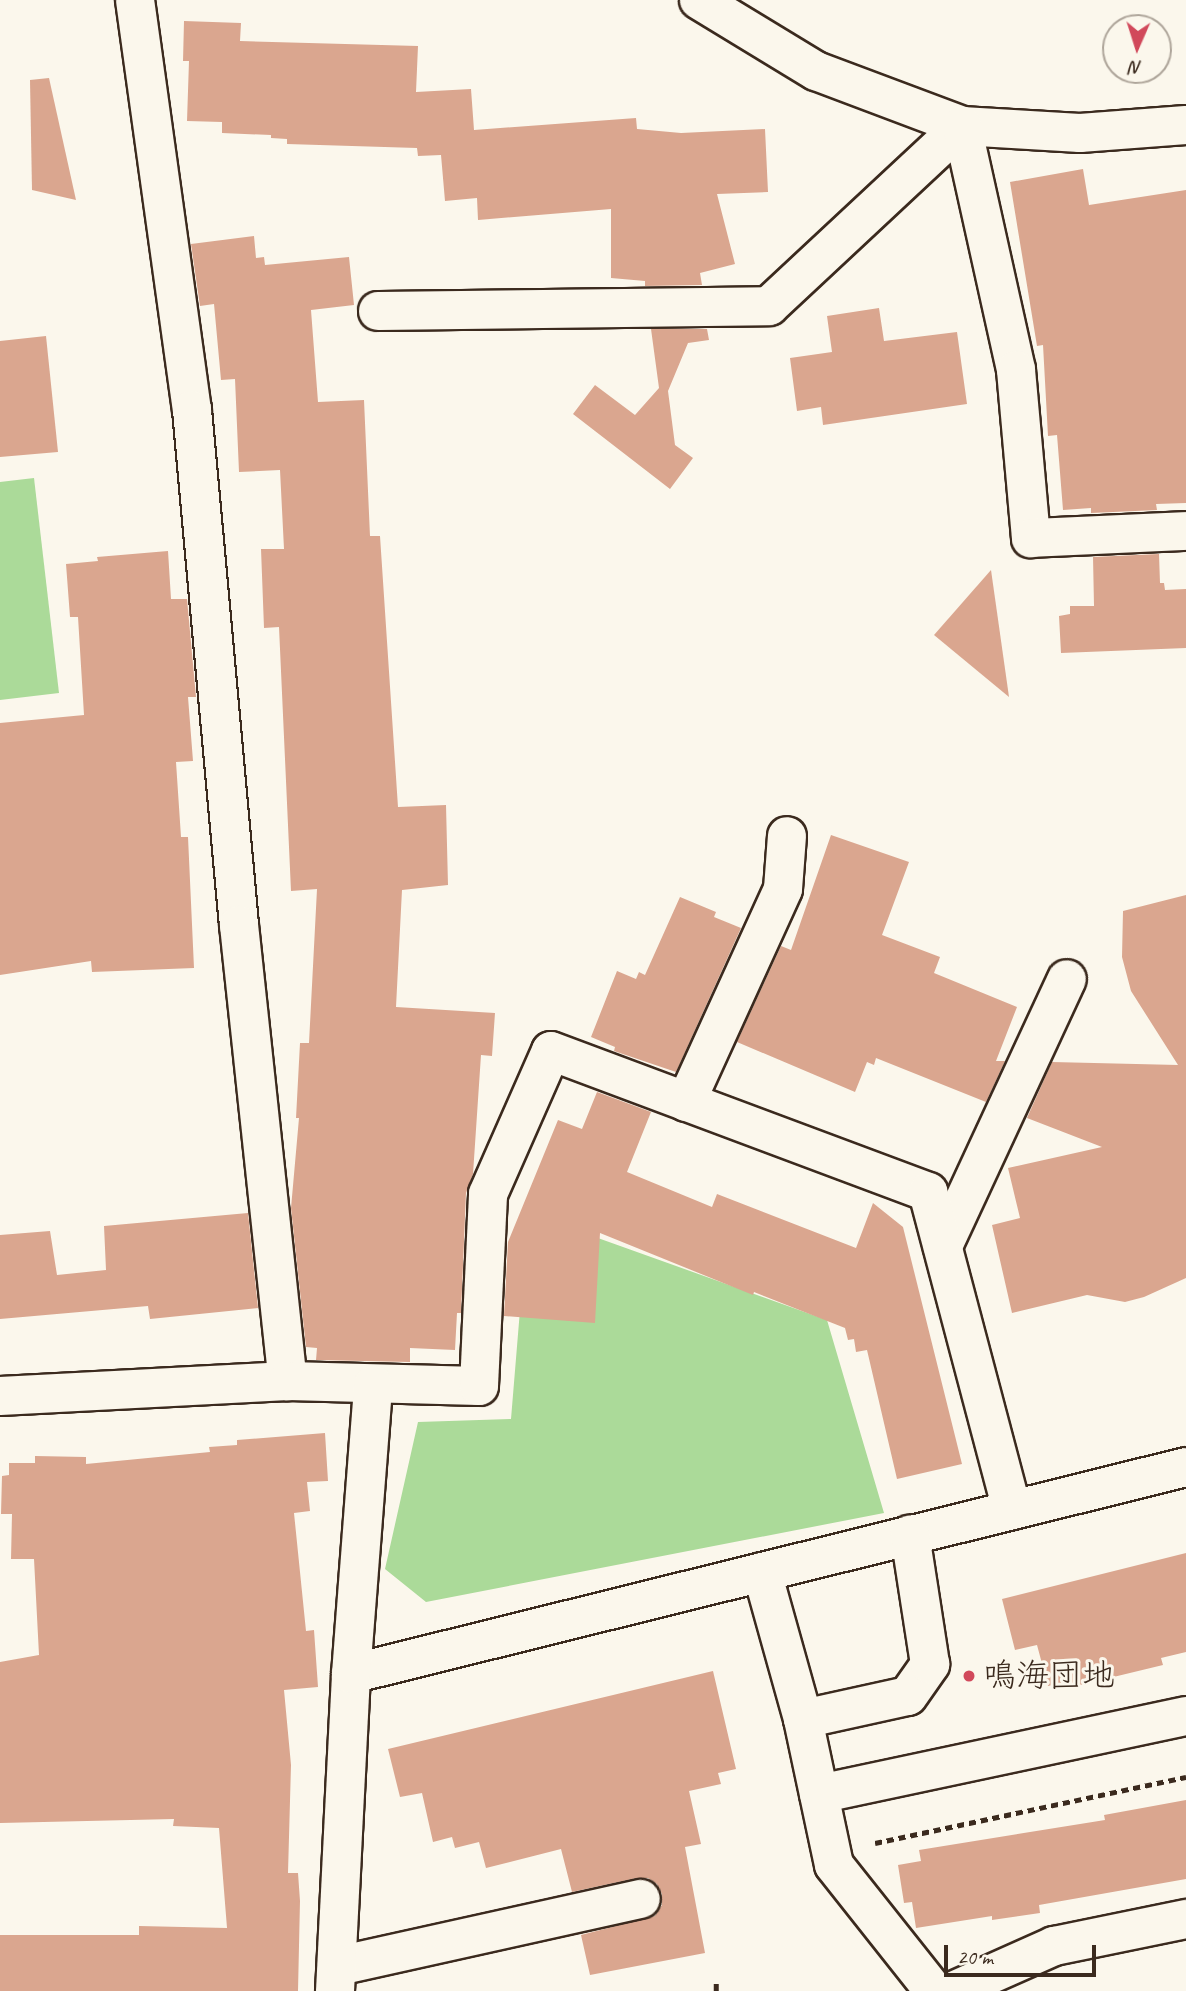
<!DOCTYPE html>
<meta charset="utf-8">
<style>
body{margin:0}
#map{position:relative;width:1186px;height:1991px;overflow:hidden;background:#fbf7ec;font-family:Caveat,"Klee One",sans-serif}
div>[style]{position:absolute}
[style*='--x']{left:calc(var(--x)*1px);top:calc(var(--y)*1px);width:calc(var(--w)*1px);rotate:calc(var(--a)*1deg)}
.green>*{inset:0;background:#abda99}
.building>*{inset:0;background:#daa68f}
.path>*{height:4.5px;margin-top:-2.25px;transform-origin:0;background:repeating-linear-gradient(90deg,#3b2a1e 0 7px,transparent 0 12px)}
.roads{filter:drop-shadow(2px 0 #3b2a1e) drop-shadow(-2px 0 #3b2a1e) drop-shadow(0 2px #3b2a1e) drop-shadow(0 -2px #3b2a1e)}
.minor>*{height:38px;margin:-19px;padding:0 19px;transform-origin:19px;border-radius:19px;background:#fbf7ec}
.dots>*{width:19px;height:19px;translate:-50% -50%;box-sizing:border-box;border:4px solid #fbf7ec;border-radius:50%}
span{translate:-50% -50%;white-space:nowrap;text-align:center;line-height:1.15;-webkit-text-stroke:6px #fbf7ec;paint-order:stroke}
.poi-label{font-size:33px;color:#3b2a1e}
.left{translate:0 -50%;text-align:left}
.north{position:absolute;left:1102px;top:14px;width:70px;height:70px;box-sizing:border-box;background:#fbf7ec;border:2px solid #aea59a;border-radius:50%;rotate:183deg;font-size:19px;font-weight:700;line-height:28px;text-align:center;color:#3b2a1e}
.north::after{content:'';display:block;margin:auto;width:24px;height:32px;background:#d1495b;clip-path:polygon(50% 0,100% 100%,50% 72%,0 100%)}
.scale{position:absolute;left:944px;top:1945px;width:152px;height:32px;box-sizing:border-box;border:4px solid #3b2a1e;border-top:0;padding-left:9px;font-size:21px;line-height:24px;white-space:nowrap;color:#3b2a1e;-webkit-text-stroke:5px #fbf7ec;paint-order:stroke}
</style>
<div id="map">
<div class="green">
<i style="clip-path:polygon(34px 478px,59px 693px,0 700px,0 482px)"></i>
<i style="clip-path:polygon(528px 1213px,827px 1320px,884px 1513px,426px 1602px,385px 1569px,418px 1422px,511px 1419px)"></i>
</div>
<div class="building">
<i style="clip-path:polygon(184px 21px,241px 23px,240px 41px,418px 46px,416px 92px,471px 89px,474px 130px,636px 118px,637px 129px,681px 133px,765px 129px,768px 192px,717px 194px,735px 264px,700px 273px,702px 285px,645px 286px,645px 281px,611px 278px,611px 209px,478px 220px,477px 198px,445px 201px,441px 155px,418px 156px,417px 148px,287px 144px,287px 139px,271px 138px,271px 135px,222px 133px,222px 122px,187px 121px,189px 61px,183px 61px)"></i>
<i style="clip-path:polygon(49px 78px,76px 200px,32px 190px,30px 80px)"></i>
<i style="clip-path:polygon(1083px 169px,1089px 205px,1186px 190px,1186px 503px,1156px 504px,1157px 510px,1091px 513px,1091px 508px,1063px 510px,1057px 435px,1048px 436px,1043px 345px,1037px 346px,1010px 182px)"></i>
<i style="clip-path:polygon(254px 236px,256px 258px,264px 257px,265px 265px,349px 257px,354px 305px,311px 310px,318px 402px,364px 400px,370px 536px,380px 536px,398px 807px,446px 805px,448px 885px,402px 890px,396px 1007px,495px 1013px,492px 1056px,481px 1055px,473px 1174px,466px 1193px,461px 1313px,457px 1313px,455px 1350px,410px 1348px,410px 1362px,316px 1360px,317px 1348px,306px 1347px,291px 1208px,299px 1118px,296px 1118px,300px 1043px,309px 1043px,317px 889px,291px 891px,279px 627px,264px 628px,261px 549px,284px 549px,280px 470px,239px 472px,235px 379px,221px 380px,214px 304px,200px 306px,191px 244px)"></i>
<i style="clip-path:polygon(879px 308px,884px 341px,957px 332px,967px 404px,823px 425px,821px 407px,797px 411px,790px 358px,832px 352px,827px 316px)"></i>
<i style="clip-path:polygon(651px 329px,707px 329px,709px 340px,688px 343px,668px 391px,675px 445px,693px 458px,670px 489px,573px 414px,595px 385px,635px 415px,659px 388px)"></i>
<i style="clip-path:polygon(46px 336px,58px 452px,0 457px,0 341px)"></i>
<i style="clip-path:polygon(168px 551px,171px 599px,187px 599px,196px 697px,188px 697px,193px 761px,176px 762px,181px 837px,188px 837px,194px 968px,92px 972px,91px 961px,0 975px,0 723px,84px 715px,78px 617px,70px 617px,66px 564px,98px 561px,97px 557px)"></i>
<i style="clip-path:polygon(1159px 554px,1160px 583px,1164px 583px,1165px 590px,1186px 589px,1186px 648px,1061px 653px,1059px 616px,1070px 614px,1070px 606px,1094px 606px,1093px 557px)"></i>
<i style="clip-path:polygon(991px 570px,1009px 697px,934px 635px)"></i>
<i style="clip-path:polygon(831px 835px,909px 862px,882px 935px,940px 957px,934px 973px,1017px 1007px,996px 1061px,1005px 1061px,986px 1102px,876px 1058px,874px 1065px,867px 1062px,855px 1092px,737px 1042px,781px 946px,791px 950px)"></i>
<i style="clip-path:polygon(1186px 895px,1186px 1278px,1144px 1297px,1125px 1302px,1087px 1295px,1012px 1313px,992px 1225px,1020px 1218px,1008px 1168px,1102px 1147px,1027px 1118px,1052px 1062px,1178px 1065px,1131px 991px,1122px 957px,1123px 911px)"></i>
<i style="clip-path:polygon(680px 897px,716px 912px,714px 917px,741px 928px,676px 1072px,614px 1051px,615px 1047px,591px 1037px,617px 971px,636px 979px,639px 972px,645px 975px)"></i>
<i style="clip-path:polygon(597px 1092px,651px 1112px,627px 1172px,712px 1207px,717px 1194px,856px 1248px,873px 1203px,903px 1227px,962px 1464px,897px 1479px,867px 1350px,856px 1352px,854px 1339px,848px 1340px,845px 1328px,754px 1292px,753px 1295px,600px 1233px,595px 1323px,504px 1316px,508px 1242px,558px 1120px,582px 1129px)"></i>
<i style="clip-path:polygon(248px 1213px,258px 1308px,150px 1319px,148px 1306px,0 1319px,0 1235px,50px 1231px,57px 1275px,106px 1270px,104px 1226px)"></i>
<i style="clip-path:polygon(325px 1433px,328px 1481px,307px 1482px,310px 1511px,294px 1513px,306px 1631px,314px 1630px,318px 1687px,284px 1690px,291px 1765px,288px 1873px,298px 1873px,300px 1901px,298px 1991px,0 1991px,0 1935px,139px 1935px,139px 1926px,227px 1928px,219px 1828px,173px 1826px,174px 1819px,0 1823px,0 1662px,39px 1655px,34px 1559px,11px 1559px,12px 1514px,1px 1514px,2px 1476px,9px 1475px,9px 1463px,35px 1463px,35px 1456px,86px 1457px,86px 1464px,210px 1452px,209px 1447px,237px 1445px,237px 1440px)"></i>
<i style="clip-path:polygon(1186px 1553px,1186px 1652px,1161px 1658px,1163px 1665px,1072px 1687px,1070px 1681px,1048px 1686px,1037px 1645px,1015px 1650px,1002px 1599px)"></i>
<i style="clip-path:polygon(713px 1671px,736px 1769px,718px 1773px,721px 1784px,689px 1791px,701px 1844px,685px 1847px,705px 1953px,590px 1975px,581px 1935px,655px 1916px,662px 1905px,662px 1894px,657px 1884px,648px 1878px,637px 1878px,572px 1892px,561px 1849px,486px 1868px,479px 1842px,455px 1848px,452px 1837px,433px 1842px,422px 1793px,400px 1797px,388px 1749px)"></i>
<i style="clip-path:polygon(1186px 1800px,1186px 1879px,1039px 1905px,1040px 1913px,992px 1920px,992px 1916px,916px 1928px,912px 1902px,904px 1903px,898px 1865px,921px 1861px,919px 1850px,1105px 1820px,1104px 1815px)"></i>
</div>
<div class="path">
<i style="--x:875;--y:1843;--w:318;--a:-12"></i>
<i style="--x:716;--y:1991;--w:8;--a:-90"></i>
</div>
<div class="roads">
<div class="minor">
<i style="--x:135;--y:0;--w:414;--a:82.1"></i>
<i style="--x:192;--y:410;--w:517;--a:84.79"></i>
<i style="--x:239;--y:925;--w:459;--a:83.9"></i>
<i style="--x:699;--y:0;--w:137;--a:31.3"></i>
<i style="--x:816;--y:71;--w:156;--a:20.6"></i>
<i style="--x:962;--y:126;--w:118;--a:3.4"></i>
<i style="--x:1080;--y:133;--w:106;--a:-4.3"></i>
<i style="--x:378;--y:311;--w:391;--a:-0.7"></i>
<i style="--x:769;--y:306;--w:264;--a:-43"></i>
<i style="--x:962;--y:126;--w:250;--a:77.5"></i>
<i style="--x:1016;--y:370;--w:169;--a:84.9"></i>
<i style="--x:1031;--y:538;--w:155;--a:-2.6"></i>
<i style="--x:686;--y:1102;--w:234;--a:-65.5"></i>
<i style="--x:783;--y:889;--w:53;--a:-85.7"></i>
<i style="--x:943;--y:1246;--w:294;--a:-65.1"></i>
<i style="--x:0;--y:1396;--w:288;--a:-3"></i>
<i style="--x:288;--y:1381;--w:191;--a:1.5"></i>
<i style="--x:479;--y:1386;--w:192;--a:-87.3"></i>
<i style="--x:488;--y:1194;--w:156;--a:-66.2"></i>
<i style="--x:551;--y:1051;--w:403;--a:20.5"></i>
<i style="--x:928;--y:1192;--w:329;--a:75.2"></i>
<i style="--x:762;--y:1572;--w:153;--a:74.4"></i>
<i style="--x:803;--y:1719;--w:149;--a:78"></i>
<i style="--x:834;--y:1865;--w:161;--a:51.6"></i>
<i style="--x:351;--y:1674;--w:860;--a:-13.92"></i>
<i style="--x:803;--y:1719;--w:107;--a:-12.4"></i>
<i style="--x:908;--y:1696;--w:39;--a:-55"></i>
<i style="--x:930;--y:1664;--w:131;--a:-98.8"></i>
<i style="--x:819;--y:1794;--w:375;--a:-12"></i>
<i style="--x:338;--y:1966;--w:310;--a:-12.5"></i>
<i style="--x:335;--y:1991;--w:317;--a:-87.1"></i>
<i style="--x:351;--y:1674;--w:290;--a:-85.6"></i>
<i style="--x:953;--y:1991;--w:111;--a:-24"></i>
<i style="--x:1054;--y:1946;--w:135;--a:-11.6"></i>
</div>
</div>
<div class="dots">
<i style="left:969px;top:1676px;background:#d1495b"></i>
</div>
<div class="poi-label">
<span class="left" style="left:983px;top:1676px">鳴海団地</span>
</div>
<div class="north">N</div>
<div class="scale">20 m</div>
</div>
